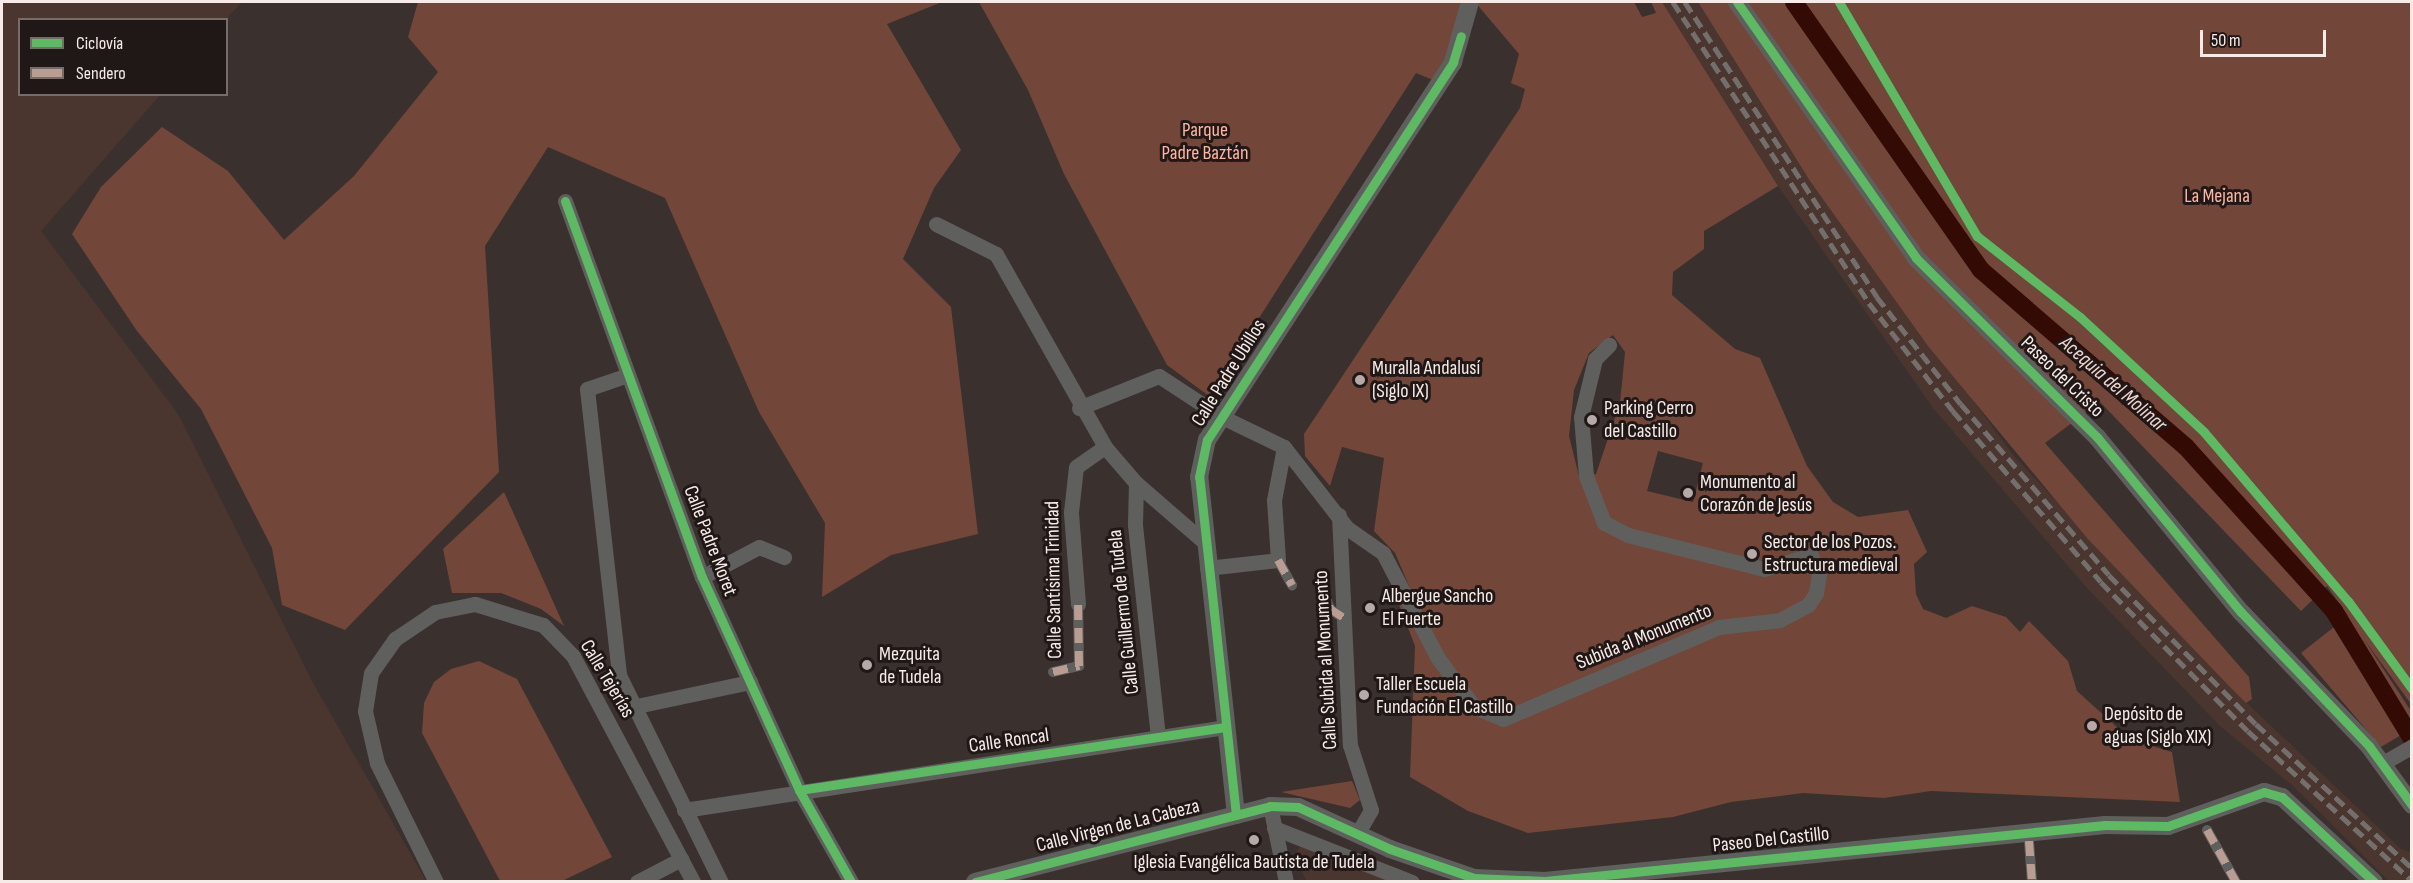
<!DOCTYPE html>
<meta charset="utf-8">
<style>
body{margin:0}
#map{position:relative;width:2413px;height:883px;overflow:hidden;background:#3a312e;font-family:"Sofia Sans Condensed",sans-serif}
div>[style]{position:absolute}
[style*='--x']{left:calc(var(--x)*1px);top:calc(var(--y)*1px);width:calc(var(--w)*1px);rotate:calc(var(--a)*1deg)}
.built>*{inset:0;background:#4b352f}
.green>*{inset:0;background:#724639}
.canal>*{height:18px;margin:-9px;padding:0 9px;transform-origin:9px;border-radius:9px;background:#330b04}
.pedestrian>*{height:10px;margin:-5px;padding:0 5px;transform-origin:5px;border-radius:5px;background:#5f605e}
.minor>*{height:15px;margin:-7.5px;padding:0 7.5px;transform-origin:7.5px;border-radius:7.5px;background:#5f605e}
.tertiary>*{height:18px;margin:-9px;padding:0 9px;transform-origin:9px;border-radius:9px;background:#5f605e}
.rail>*{height:4.5px;margin-top:-2.25px;transform-origin:0;background:repeating-linear-gradient(90deg,#726f6d 0 12px,transparent 0 18px)}
.quiet>*{height:8px;margin-top:-4px;transform-origin:0;background:repeating-linear-gradient(90deg,#b99d93 0 15px,transparent 0 23px)}
.cycleway>*{height:9px;margin:-4.5px;padding:0 4.5px;transform-origin:4.5px;border-radius:4.5px;background:#5cba63}
.dots>*{width:16px;height:16px;translate:-50% -50%;box-sizing:border-box;border:3px solid #201816;border-radius:50%}
span{translate:-50% -50%;white-space:nowrap;text-align:center;line-height:1.15;-webkit-text-stroke:6px #201816;paint-order:stroke}
.park-label{font-size:20px;color:#feb6a2}
.poi-label{font-size:20px;color:#f7ebe8}
.left{translate:0 -50%;text-align:left}
.street-label{font-size:20px;color:#f7ebe8}
.water-label{font-size:21px;color:#efd5ce;font-style:italic}
.frame{position:absolute;inset:0;border:3px solid #f7ebe8;pointer-events:none}
.legend{position:absolute;left:18px;top:18px;width:210px;height:78px;box-sizing:border-box;background:#201816;border:2px solid #766c6a;margin:0;padding:8px 10px;list-style:none;font-size:18px;color:#f7ebe8}
.legend li{display:flex;align-items:center;gap:12px;height:30px}
.legend b{width:30px;border:2px solid #766c6a}
.scale{position:absolute;left:2200px;top:30px;width:126px;height:27px;box-sizing:border-box;border:3px solid #f7ebe8;border-top:0;padding-left:8px;font-size:18px;line-height:21px;white-space:nowrap;color:#f7ebe8;-webkit-text-stroke:4px #201816;paint-order:stroke}
</style>
<div id="map">
<div class="built">
<i style="clip-path:polygon(2px 2px,242px 2px,226px 19px,20px 20px,20px 94px,160px 95px,41px 231px,178px 414px,313px 683px,426px 881px,2px 881px)"></i>
<i style="clip-path:polygon(1662px 2px,1698px 2px,1810px 181px,2014px 456px,2229px 686px,2401px 849px,2411px 852px,2411px 881px,2389px 881px,2293px 786px,2220px 726px,2086px 587px,1933px 408px,1778px 186px)"></i>
<i style="clip-path:polygon(1301px 845px,1395px 882px,1307px 881px,1293px 857px)"></i>
</div>
<div class="green">
<i style="clip-path:polygon(418px 2px,942px 2px,887px 24px,961px 150px,934px 188px,903px 259px,951px 307px,978px 534px,891px 555px,822px 597px,825px 523px,759px 412px,665px 198px,548px 147px,485px 246px,499px 472px,345px 630px,282px 605px,272px 548px,201px 409px,137px 331px,72px 234px,101px 187px,162px 127px,228px 171px,284px 240px,354px 176px,438px 72px,408px 37px)"></i>
<i style="clip-path:polygon(979px 2px,1468px 2px,1438px 82px,1416px 73px,1209px 396px,1167px 365px,1064px 174px,1028px 90px)"></i>
<i style="clip-path:polygon(evenodd,1475px 2px,1634px 2px,1642px 17px,1656px 13px,1651px 2px,1662px 2px,1778px 186px,1704px 231px,1704px 249px,1673px 272px,1672px 295px,1735px 349px,1760px 358px,1807px 466px,1833px 502px,1858px 517px,1908px 510px,1927px 552px,1914px 564px,1916px 594px,1923px 609px,1946px 618px,1972px 606px,2006px 617px,2020px 632px,2029px 621px,2068px 661px,2077px 691px,2130px 739px,2172px 752px,2180px 802px,1931px 791px,1884px 798px,1803px 793px,1731px 802px,1673px 817px,1528px 833px,1468px 811px,1410px 777px,1415px 646px,1395px 594px,1412px 593px,1395px 553px,1374px 531px,1384px 458px,1342px 447px,1330px 486px,1305px 456px,1304px 434px,1520px 108px,1525px 89px,1511px 83px,1519px 54px,1475px 2px,1613px 335px,1625px 352px,1620px 403px,1596px 474px,1579px 476px,1569px 436px,1574px 390px,1589px 353px,1613px 335px,1475px 2px,1658px 451px,1703px 463px,1693px 502px,1647px 491px,1658px 451px)"></i>
<i style="clip-path:polygon(1698px 2px,2411px 2px,2411px 704px,2363px 638px,2411px 711px,2411px 729px,2381px 747px,2301px 653px,2348px 616px,2327px 586px,2301px 611px,2100px 402px,2045px 443px,2249px 677px,2252px 699px,2246px 703px,2229px 686px,2087px 538px,1928px 346px,1810px 181px)"></i>
<i style="clip-path:polygon(504px 492px,564px 626px,541px 609px,501px 593px,452px 593px,443px 549px)"></i>
<i style="clip-path:polygon(479px 661px,517px 679px,612px 857px,562px 881px,500px 881px,422px 733px,424px 703px,434px 682px,451px 669px)"></i>
<i style="clip-path:polygon(1352px 781px,1360px 800px,1350px 808px,1281px 792px)"></i>
</div>
<div class="canal">
<i style="--x:1794;--y:2;--w:327;--a:55.1"></i>
<i style="--x:1981;--y:270;--w:271;--a:40.8"></i>
<i style="--x:2186;--y:447;--w:221;--a:47.9"></i>
<i style="--x:2334;--y:611;--w:150;--a:58.6"></i>
</div>
<div class="pedestrian">
<i style="--x:1278;--y:560;--w:29;--a:61"></i>
<i style="--x:1320;--y:585;--w:26;--a:67"></i>
<i style="--x:1330;--y:609;--w:17;--a:33"></i>
<i style="--x:1053;--y:672;--w:27;--a:-13"></i>
<i style="--x:1079;--y:666;--w:62;--a:-90.9"></i>
<i style="--x:2207;--y:830;--w:60;--a:60.9"></i>
<i style="--x:2029;--y:841;--w:41;--a:85.8"></i>
</div>
<div class="minor">
<i style="--x:565;--y:201;--w:400;--a:70"></i>
<i style="--x:702;--y:577;--w:234;--a:65.5"></i>
<i style="--x:799;--y:790;--w:106;--a:60.5"></i>
<i style="--x:936;--y:224;--w:67;--a:26.6"></i>
<i style="--x:996;--y:254;--w:222;--a:60.5"></i>
<i style="--x:1105;--y:447;--w:48;--a:49.3"></i>
<i style="--x:1136;--y:483;--w:90;--a:40.9"></i>
<i style="--x:628;--y:375;--w:43;--a:161.1"></i>
<i style="--x:587;--y:389;--w:288;--a:83.6"></i>
<i style="--x:619;--y:675;--w:231;--a:63.8"></i>
<i style="--x:1079;--y:408;--w:86;--a:-21.8"></i>
<i style="--x:1159;--y:376;--w:73;--a:33.3"></i>
<i style="--x:1220;--y:416;--w:71;--a:25.8"></i>
<i style="--x:1284;--y:447;--w:103;--a:52.1"></i>
<i style="--x:1347;--y:528;--w:44;--a:34.8"></i>
<i style="--x:1383;--y:553;--w:119;--a:62.4"></i>
<i style="--x:1438;--y:658;--w:61;--a:53.7"></i>
<i style="--x:1474;--y:707;--w:31;--a:22"></i>
<i style="--x:1503;--y:719;--w:235;--a:-23.1"></i>
<i style="--x:1719;--y:627;--w:61;--a:-6.5"></i>
<i style="--x:1780;--y:620;--w:32;--a:-28"></i>
<i style="--x:1808;--y:605;--w:14;--a:-56"></i>
<i style="--x:1816;--y:593;--w:19;--a:-81"></i>
<i style="--x:1819;--y:574;--w:21;--a:-113"></i>
<i style="--x:1811;--y:555;--w:49;--a:163.4"></i>
<i style="--x:1764;--y:569;--w:140;--a:-166"></i>
<i style="--x:1628;--y:535;--w:27;--a:-153"></i>
<i style="--x:1604;--y:523;--w:50;--a:-111"></i>
<i style="--x:1586;--y:476;--w:59;--a:-94.8"></i>
<i style="--x:1581;--y:417;--w:60;--a:-76.4"></i>
<i style="--x:1595;--y:359;--w:20;--a:-45"></i>
<i style="--x:1136;--y:483;--w:42;--a:91.4"></i>
<i style="--x:1135;--y:525;--w:213;--a:83.8"></i>
<i style="--x:1339;--y:515;--w:230;--a:87.3"></i>
<i style="--x:1350;--y:745;--w:68;--a:72.1"></i>
<i style="--x:1371;--y:810;--w:24;--a:120"></i>
<i style="--x:1207;--y:568;--w:71;--a:-6.4"></i>
<i style="--x:1278;--y:560;--w:60;--a:-93.8"></i>
<i style="--x:1274;--y:500;--w:54;--a:-79.3"></i>
<i style="--x:702;--y:577;--w:64;--a:-27.8"></i>
<i style="--x:759;--y:547;--w:27;--a:22"></i>
<i style="--x:1078;--y:604;--w:92;--a:-94.4"></i>
<i style="--x:1071;--y:512;--w:45;--a:-83.7"></i>
<i style="--x:1076;--y:467;--w:35;--a:-35"></i>
<i style="--x:632;--y:707;--w:121;--a:-12"></i>
<i style="--x:2383;--y:763;--w:34;--a:-30"></i>
<i style="--x:1270;--y:806;--w:78;--a:78.1"></i>
<i style="--x:684;--y:810;--w:547;--a:-8.72"></i>
<i style="--x:1274;--y:828;--w:148;--a:21.4"></i>
<i style="--x:436;--y:882;--w:133;--a:-116.4"></i>
<i style="--x:377;--y:763;--w:53;--a:-103"></i>
<i style="--x:365;--y:711;--w:38;--a:-81"></i>
<i style="--x:371;--y:673;--w:42;--a:-54.8"></i>
<i style="--x:395;--y:639;--w:48;--a:-34"></i>
<i style="--x:435;--y:612;--w:41;--a:-11.3"></i>
<i style="--x:475;--y:604;--w:71;--a:17.2"></i>
<i style="--x:543;--y:625;--w:43;--a:45.9"></i>
<i style="--x:573;--y:656;--w:256;--a:62"></i>
<i style="--x:637;--y:882;--w:50;--a:-27.6"></i>
</div>
<div class="tertiary">
<i style="--x:1737;--y:2;--w:312;--a:55"></i>
<i style="--x:1916;--y:258;--w:255;--a:44.7"></i>
<i style="--x:2097;--y:437;--w:227;--a:50.6"></i>
<i style="--x:2241;--y:612;--w:185;--a:46.3"></i>
<i style="--x:2369;--y:746;--w:73;--a:53.9"></i>
<i style="--x:1236;--y:815;--w:340;--a:-96.2"></i>
<i style="--x:1199;--y:477;--w:38;--a:-78"></i>
<i style="--x:1207;--y:440;--w:451;--a:-56.9"></i>
<i style="--x:1453;--y:62;--w:62;--a:-74.2"></i>
<i style="--x:975;--y:882;--w:305;--a:-14.4"></i>
<i style="--x:1270;--y:806;--w:28;--a:2"></i>
<i style="--x:1298;--y:807;--w:101;--a:24.5"></i>
<i style="--x:1390;--y:849;--w:89;--a:19"></i>
<i style="--x:1474;--y:878;--w:71;--a:2.4"></i>
<i style="--x:1545;--y:881;--w:563;--a:-5.71"></i>
<i style="--x:2105;--y:825;--w:63;--a:0.9"></i>
<i style="--x:2168;--y:826;--w:102;--a:-19.5"></i>
<i style="--x:2264;--y:792;--w:19;--a:16"></i>
<i style="--x:2282;--y:797;--w:125;--a:42.7"></i>
</div>
<div class="rail">
<i style="--x:1673;--y:2;--w:359;--a:56.9"></i>
<i style="--x:1869;--y:303;--w:137;--a:52.1"></i>
<i style="--x:1953;--y:411;--w:226;--a:49.1"></i>
<i style="--x:2101;--y:582;--w:209;--a:45.4"></i>
<i style="--x:2248;--y:731;--w:222;--a:42.4"></i>
<i style="--x:1685;--y:2;--w:352;--a:56.9"></i>
<i style="--x:1877;--y:297;--w:136;--a:51.9"></i>
<i style="--x:1961;--y:404;--w:226;--a:49.1"></i>
<i style="--x:2109;--y:575;--w:209;--a:45.4"></i>
<i style="--x:2256;--y:724;--w:212;--a:42.7"></i>
</div>
<div class="quiet">
<i style="--x:1278;--y:560;--w:29;--a:61"></i>
<i style="--x:1320;--y:585;--w:26;--a:67"></i>
<i style="--x:1330;--y:609;--w:17;--a:33"></i>
<i style="--x:1053;--y:672;--w:27;--a:-13"></i>
<i style="--x:1079;--y:666;--w:62;--a:-90.9"></i>
<i style="--x:2207;--y:830;--w:60;--a:60.9"></i>
<i style="--x:2029;--y:841;--w:41;--a:85.8"></i>
</div>
<div class="cycleway">
<i style="--x:1737;--y:2;--w:312;--a:55"></i>
<i style="--x:1916;--y:258;--w:255;--a:44.7"></i>
<i style="--x:2097;--y:437;--w:227;--a:50.6"></i>
<i style="--x:2241;--y:612;--w:185;--a:46.3"></i>
<i style="--x:2369;--y:746;--w:73;--a:53.9"></i>
<i style="--x:1839;--y:2;--w:272;--a:59.5"></i>
<i style="--x:1977;--y:236;--w:131;--a:38.2"></i>
<i style="--x:2080;--y:317;--w:169;--a:42.8"></i>
<i style="--x:2204;--y:432;--w:222;--a:49.6"></i>
<i style="--x:2348;--y:601;--w:109;--a:54"></i>
<i style="--x:565;--y:201;--w:400;--a:70"></i>
<i style="--x:702;--y:577;--w:234;--a:65.5"></i>
<i style="--x:799;--y:790;--w:106;--a:60.5"></i>
<i style="--x:799;--y:790;--w:431;--a:-8.4"></i>
<i style="--x:1236;--y:815;--w:340;--a:-96.2"></i>
<i style="--x:1199;--y:477;--w:38;--a:-78"></i>
<i style="--x:1207;--y:440;--w:451;--a:-56.9"></i>
<i style="--x:1453;--y:62;--w:27;--a:-73"></i>
<i style="--x:975;--y:882;--w:305;--a:-14.4"></i>
<i style="--x:1270;--y:806;--w:28;--a:2"></i>
<i style="--x:1298;--y:807;--w:101;--a:24.5"></i>
<i style="--x:1390;--y:849;--w:89;--a:19"></i>
<i style="--x:1474;--y:878;--w:71;--a:2.4"></i>
<i style="--x:1545;--y:881;--w:563;--a:-5.71"></i>
<i style="--x:2105;--y:825;--w:63;--a:0.9"></i>
<i style="--x:2168;--y:826;--w:102;--a:-19.5"></i>
<i style="--x:2264;--y:792;--w:19;--a:16"></i>
<i style="--x:2282;--y:797;--w:125;--a:42.7"></i>
</div>
<div class="dots">
<i style="left:1360px;top:380px;background:#b5aaa7"></i>
<i style="left:1592px;top:420px;background:#b5aaa7"></i>
<i style="left:1688px;top:493px;background:#b5aaa7"></i>
<i style="left:1752px;top:554px;background:#b5aaa7"></i>
<i style="left:1370px;top:608px;background:#b5aaa7"></i>
<i style="left:867px;top:665px;background:#b5aaa7"></i>
<i style="left:1364px;top:695px;background:#b5aaa7"></i>
<i style="left:2092px;top:726px;background:#b5aaa7"></i>
<i style="left:1254px;top:840px;background:#b5aaa7"></i>
</div>
<div class="park-label">
<span style="left:1205px;top:142px">Parque<br>Padre Baztán</span>
<span style="left:2217px;top:196px">La Mejana</span>
</div>
<div class="poi-label">
<span class="left" style="left:1372px;top:380px">Muralla Andalusí<br>(Siglo IX)</span>
<span class="left" style="left:1604px;top:420px">Parking Cerro<br>del Castillo</span>
<span class="left" style="left:1700px;top:494px">Monumento al<br>Corazón de Jesús</span>
<span class="left" style="left:1764px;top:554px">Sector de los Pozos.<br>Estructura medieval</span>
<span class="left" style="left:1382px;top:608px">Albergue Sancho<br>El Fuerte</span>
<span class="left" style="left:879px;top:666px">Mezquita<br>de Tudela</span>
<span class="left" style="left:1376px;top:696px">Taller Escuela<br>Fundación El Castillo</span>
<span class="left" style="left:2104px;top:726px">Depósito de<br>aguas (Siglo XIX)</span>
<span style="left:1254px;top:862px">Iglesia Evangélica Bautista de Tudela</span>
</div>
<div class="street-label">
<span style="left:1229px;top:373px;rotate:-58deg">Calle Padre Ubillos</span>
<span style="left:2062px;top:377px;rotate:44deg">Paseo del Cristo</span>
<span style="left:710px;top:541px;rotate:69deg">Calle Padre Moret</span>
<span style="left:1054px;top:580px;rotate:-91deg">Calle Santísima Trinidad</span>
<span style="left:1124px;top:612px;rotate:-96deg">Calle Guillermo de Tudela</span>
<span style="left:1644px;top:637px;rotate:-22deg">Subida al Monumento</span>
<span style="left:1326px;top:660px;rotate:-93deg">Calle Subida al Monumento</span>
<span style="left:607px;top:679px;rotate:59deg">Calle Tejerías</span>
<span style="left:1009px;top:741px;rotate:-8deg">Calle Roncal</span>
<span style="left:1118px;top:826px;rotate:-14deg">Calle Virgen de La Cabeza</span>
<span style="left:1771px;top:840px;rotate:-6deg">Paseo Del Castillo</span>
</div>
<div class="water-label">
<span style="left:2113px;top:384px;rotate:41deg">Acequia del Molinar</span>
</div>
<div class="frame"></div>
<ul class="legend">
<li><b style="height:8px;background:#5cba63"></b>Ciclovía</li>
<li><b style="height:8px;background:#b99d93"></b>Sendero</li>
</ul>
<div class="scale">50 m</div>
</div>
